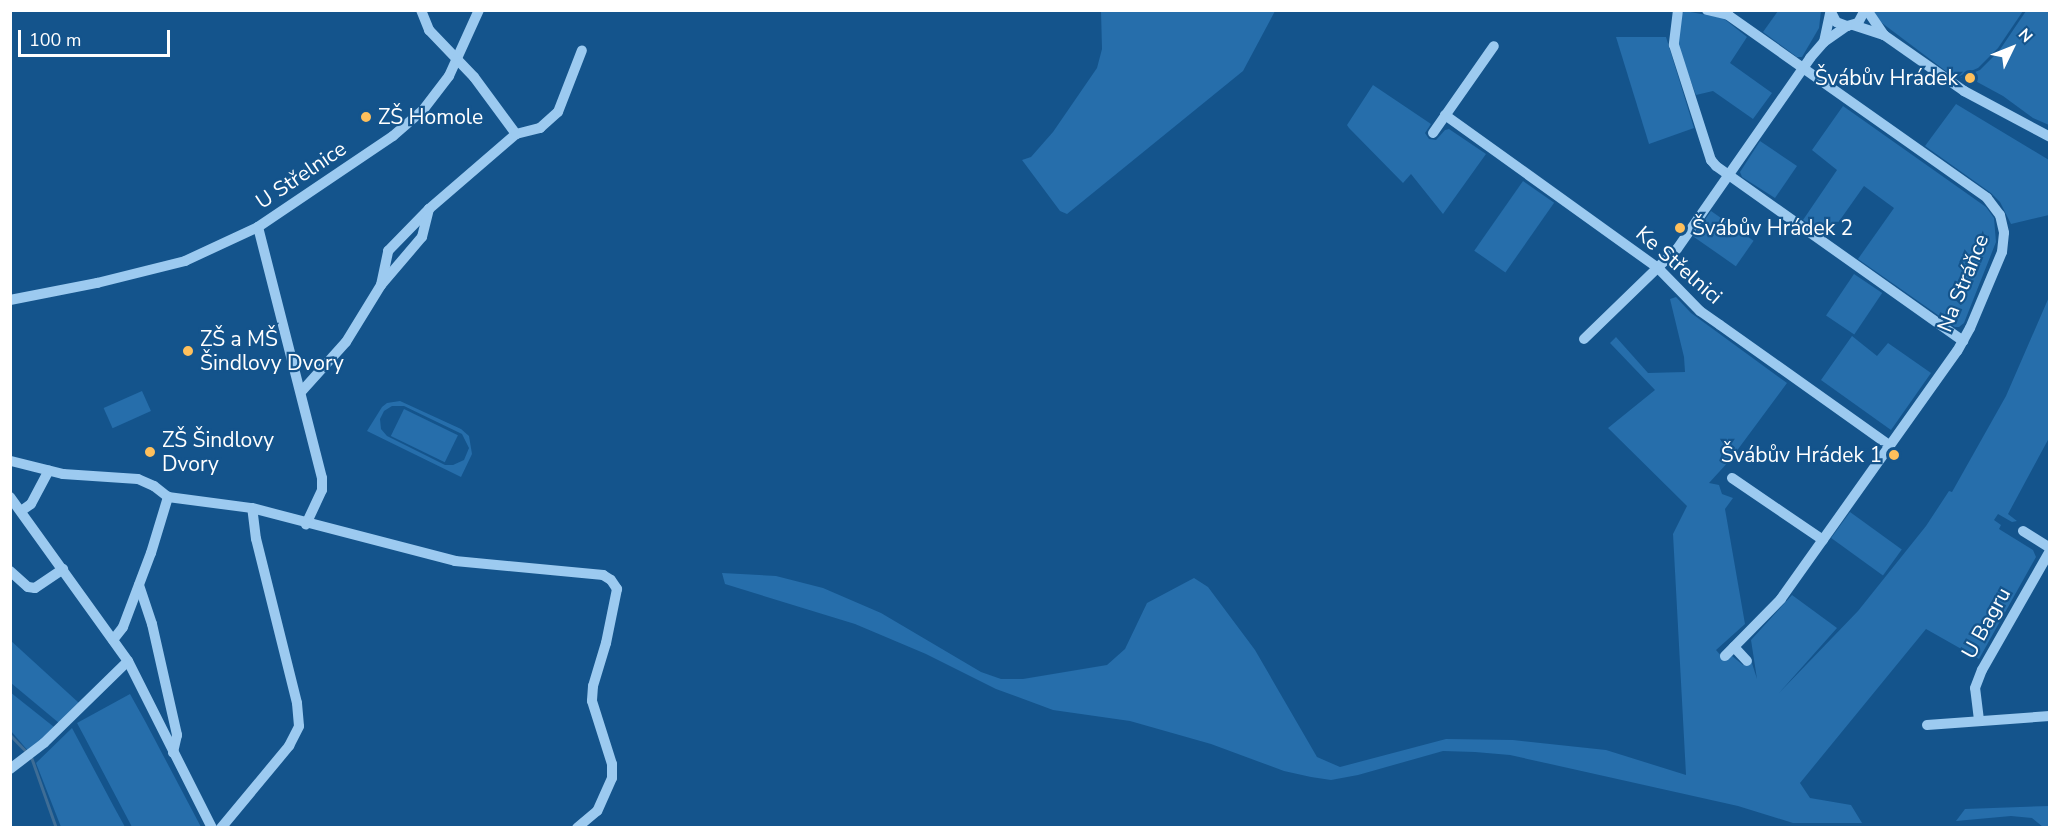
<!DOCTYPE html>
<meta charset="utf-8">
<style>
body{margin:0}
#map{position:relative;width:2060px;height:838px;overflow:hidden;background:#14548c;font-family:"Nunito Sans",sans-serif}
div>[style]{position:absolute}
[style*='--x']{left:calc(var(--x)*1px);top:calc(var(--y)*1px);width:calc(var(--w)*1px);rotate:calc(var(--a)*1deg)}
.green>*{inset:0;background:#266eab;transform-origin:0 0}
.stream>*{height:3px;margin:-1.5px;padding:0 1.5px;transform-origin:1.5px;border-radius:1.5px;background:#3e6d96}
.minor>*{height:10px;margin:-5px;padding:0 5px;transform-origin:5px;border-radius:5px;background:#9ccaf0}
.dots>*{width:16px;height:16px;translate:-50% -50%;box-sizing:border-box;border:3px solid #14548c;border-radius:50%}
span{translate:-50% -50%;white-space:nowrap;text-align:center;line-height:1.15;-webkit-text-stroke:4.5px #14548c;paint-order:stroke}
.poi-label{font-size:21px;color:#fff}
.right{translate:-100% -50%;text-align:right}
.left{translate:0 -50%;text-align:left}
.street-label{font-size:21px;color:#fff}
.frame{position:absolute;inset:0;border:12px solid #fff;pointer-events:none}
.north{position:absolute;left:1982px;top:18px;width:60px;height:60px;-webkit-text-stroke:4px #14548c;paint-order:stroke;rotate:47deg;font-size:16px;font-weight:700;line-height:24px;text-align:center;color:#fff}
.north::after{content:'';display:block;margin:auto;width:21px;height:27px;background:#fff;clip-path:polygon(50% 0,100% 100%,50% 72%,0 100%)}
.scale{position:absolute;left:18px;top:30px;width:152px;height:27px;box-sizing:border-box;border:3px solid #fff;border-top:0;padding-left:8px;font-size:18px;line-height:21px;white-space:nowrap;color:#fff;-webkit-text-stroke:4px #14548c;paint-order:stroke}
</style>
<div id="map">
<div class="green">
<i style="clip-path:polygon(1101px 11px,1275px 11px,1243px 71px,1067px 214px,1060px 211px,1022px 160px,1031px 157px,1053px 132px,1097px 68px,1102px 49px)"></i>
<i style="clip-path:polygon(1685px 11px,1723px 18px,1747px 37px,1730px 63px,1772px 93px,1753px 119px,1713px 91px,1696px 95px,1677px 44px,1680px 15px)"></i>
<i style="clip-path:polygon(1778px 11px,1821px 11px,1819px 28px,1802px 57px,1797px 57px,1763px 32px)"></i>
<i style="clip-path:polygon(1873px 11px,2023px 11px,1998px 48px,1978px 68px,1955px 78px,1874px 17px)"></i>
<i style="clip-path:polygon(2026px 11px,2049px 11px,2049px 125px,2033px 118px,2003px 96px,1968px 77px,1960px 78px,1980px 70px,1999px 51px)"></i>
<i style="clip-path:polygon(1616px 37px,1666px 37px,1694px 128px,1649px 144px)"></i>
<i style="clip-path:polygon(1373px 85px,1431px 124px,1425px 133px,1429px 139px,1436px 140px,1445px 130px,1449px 129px,1486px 154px,1443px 214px,1411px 174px,1403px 183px,1349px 128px,1347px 125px)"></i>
<i style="clip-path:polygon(1956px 104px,2049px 160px,2049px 215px,2011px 224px,2000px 202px,1991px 193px,1925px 146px)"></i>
<i style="clip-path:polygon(1843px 106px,1986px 207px,1994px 218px,1996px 242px,1964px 323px,1959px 327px,1955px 327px,1858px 259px,1894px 208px,1864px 186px,1828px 237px,1803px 220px,1837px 170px,1812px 150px)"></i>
<i style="clip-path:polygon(1760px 141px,1797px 166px,1775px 198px,1742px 177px,1740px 172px)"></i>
<i style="left:1523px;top:181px;width:38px;height:85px;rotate:35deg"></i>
<i style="left:1711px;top:211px;width:52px;height:31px;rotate:35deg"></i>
<i style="left:1854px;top:274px;width:34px;height:50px;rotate:34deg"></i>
<i style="clip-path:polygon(1676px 297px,1691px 313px,1787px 383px,1730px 460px,1709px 483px,1719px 485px,1722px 494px,1733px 498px,1725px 509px,1745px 624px,1716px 650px,1723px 658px,1732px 656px,1743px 665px,1750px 657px,1757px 679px,1751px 640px,1792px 595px,1837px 628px,1779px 693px,1858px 611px,1926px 526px,1949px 491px,1952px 492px,2006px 396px,2049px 297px,2049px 438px,2008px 514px,2017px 521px,2012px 522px,1998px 514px,1994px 520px,2001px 525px,1999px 529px,2033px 550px,2036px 557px,1979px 659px,1926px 629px,1800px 783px,1810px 798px,1851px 805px,1862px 823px,1793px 823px,1738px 806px,1510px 755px,1475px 752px,1443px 751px,1358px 775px,1331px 780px,1311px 777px,1284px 771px,1211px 744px,1130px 721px,1053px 710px,996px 689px,926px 654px,855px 624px,725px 584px,722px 573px,776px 576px,823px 588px,881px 613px,981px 672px,1001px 679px,1023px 679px,1107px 665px,1125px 649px,1147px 603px,1194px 578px,1208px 587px,1255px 650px,1317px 757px,1340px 767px,1446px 739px,1513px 740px,1606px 750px,1686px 775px,1673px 534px,1687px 506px,1608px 428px,1655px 390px,1610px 343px,1616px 337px,1648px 373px,1685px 372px,1684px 357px,1670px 299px)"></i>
<i style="clip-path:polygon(1852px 336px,1877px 356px,1888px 343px,1931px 373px,1891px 430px,1821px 380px)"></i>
<i style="left:142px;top:391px;width:22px;height:42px;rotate:66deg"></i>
<i style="clip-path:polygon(evenodd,400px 401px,461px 429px,469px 436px,472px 454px,461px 477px,367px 431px,382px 407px,387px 403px,400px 401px,392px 406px,404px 406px,462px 434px,469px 448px,464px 460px,453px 465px,445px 465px,387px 436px,381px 429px,380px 419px,384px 411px,392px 406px)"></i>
<i style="left:404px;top:409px;width:60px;height:30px;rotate:26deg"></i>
<i style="left:1850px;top:512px;width:64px;height:32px;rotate:36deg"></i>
<i style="clip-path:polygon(10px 640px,79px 703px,59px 723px,11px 683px)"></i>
<i style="clip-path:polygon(10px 692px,54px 727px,29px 752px,11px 731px)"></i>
<i style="clip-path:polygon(130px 694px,145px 721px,201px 827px,132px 827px,84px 736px,77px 723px)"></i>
<i style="clip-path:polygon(72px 728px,114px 807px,125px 827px,61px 827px,36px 763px)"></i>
<i style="clip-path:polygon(2049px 806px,2049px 827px,2043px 827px,2032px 818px,2011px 816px,1956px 821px,1965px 809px)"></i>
</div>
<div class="stream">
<i style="--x:10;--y:735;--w:30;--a:46"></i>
<i style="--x:31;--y:757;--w:75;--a:70.6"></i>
</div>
<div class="minor">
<i style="--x:421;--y:10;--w:22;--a:68"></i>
<i style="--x:429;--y:30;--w:65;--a:46.2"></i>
<i style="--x:474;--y:77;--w:71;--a:53.6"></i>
<i style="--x:1678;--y:10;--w:35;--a:97"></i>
<i style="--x:1674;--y:45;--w:121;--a:72.2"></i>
<i style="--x:1711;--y:160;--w:8;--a:50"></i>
<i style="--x:1716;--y:166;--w:303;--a:35.3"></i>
<i style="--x:1707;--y:10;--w:22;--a:13"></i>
<i style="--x:1728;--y:15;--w:317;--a:35.2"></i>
<i style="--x:1987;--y:198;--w:21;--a:53"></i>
<i style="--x:2000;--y:215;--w:18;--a:77"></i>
<i style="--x:2004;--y:233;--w:19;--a:96"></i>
<i style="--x:2002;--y:252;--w:82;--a:112.8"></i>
<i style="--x:1970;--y:328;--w:26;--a:119"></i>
<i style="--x:1957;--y:351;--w:304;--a:125.4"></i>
<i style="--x:1781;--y:599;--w:80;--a:134.5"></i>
<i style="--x:1830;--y:10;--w:13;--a:63"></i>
<i style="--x:1836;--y:22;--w:12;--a:20"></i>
<i style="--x:1847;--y:26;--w:11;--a:-15"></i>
<i style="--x:1858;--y:23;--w:15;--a:-62"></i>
<i style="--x:1867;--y:10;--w:30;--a:56"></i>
<i style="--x:1853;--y:25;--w:33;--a:18"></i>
<i style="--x:1884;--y:35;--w:98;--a:35"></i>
<i style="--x:1964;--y:91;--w:98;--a:28.1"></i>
<i style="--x:1824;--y:42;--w:30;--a:-78"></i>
<i style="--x:1445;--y:115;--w:264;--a:35.7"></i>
<i style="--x:1659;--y:269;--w:59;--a:45.7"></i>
<i style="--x:1700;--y:311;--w:24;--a:35"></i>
<i style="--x:1720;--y:325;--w:207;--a:35.4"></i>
<i style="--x:1433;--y:133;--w:106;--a:-55"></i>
<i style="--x:258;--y:227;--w:259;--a:75.7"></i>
<i style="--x:322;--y:478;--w:12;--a:90"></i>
<i style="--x:322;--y:490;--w:38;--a:115"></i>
<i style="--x:381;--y:285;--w:35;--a:-78"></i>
<i style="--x:388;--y:251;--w:59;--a:-45.7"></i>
<i style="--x:429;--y:209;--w:115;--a:-40.8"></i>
<i style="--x:516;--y:134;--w:25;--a:-14"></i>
<i style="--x:540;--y:128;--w:24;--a:-42"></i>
<i style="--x:558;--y:112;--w:66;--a:-68.8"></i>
<i style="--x:10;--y:300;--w:89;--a:-11.1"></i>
<i style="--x:97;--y:283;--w:91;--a:-14"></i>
<i style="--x:185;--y:261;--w:81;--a:-25"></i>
<i style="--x:258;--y:227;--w:163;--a:-34"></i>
<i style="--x:393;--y:136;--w:40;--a:-41"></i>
<i style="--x:423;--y:110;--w:43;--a:-52.6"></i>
<i style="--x:449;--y:76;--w:72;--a:-65.6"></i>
<i style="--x:1584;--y:339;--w:129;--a:-44.1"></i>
<i style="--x:1677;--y:249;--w:233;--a:-55.1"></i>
<i style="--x:1810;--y:58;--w:21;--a:-49"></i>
<i style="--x:1824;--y:42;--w:28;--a:-35"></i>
<i style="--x:301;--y:392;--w:67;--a:-48"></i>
<i style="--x:346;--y:342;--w:67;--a:-58.4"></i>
<i style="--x:381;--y:285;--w:63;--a:-49.5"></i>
<i style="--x:422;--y:237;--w:29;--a:-76"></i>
<i style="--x:11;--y:461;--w:54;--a:14"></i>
<i style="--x:63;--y:474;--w:75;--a:3.8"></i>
<i style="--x:138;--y:479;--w:17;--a:24"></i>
<i style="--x:154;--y:486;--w:18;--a:38"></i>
<i style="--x:168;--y:497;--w:85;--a:7.5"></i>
<i style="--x:252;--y:508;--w:210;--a:14.6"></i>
<i style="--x:455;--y:561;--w:149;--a:5.4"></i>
<i style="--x:603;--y:575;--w:9;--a:32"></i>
<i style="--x:611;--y:580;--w:11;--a:56"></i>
<i style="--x:617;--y:589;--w:55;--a:101.5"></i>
<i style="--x:606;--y:643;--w:45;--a:106.8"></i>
<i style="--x:593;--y:686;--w:15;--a:94"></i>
<i style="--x:592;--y:701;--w:66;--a:72.4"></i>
<i style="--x:612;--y:764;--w:14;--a:90"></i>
<i style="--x:612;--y:778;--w:36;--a:114"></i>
<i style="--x:597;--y:811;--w:26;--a:140"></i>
<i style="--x:1732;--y:478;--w:110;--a:34.3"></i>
<i style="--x:10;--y:497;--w:202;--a:54.3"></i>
<i style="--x:128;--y:661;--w:187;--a:63.3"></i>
<i style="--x:21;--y:511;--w:12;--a:-35"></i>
<i style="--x:31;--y:504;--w:38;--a:-62"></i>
<i style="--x:2023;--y:531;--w:32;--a:32"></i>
<i style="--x:10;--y:571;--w:24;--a:42"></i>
<i style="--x:28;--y:587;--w:7;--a:8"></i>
<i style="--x:35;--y:588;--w:34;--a:-34"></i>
<i style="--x:139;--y:585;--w:41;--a:71.6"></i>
<i style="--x:152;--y:624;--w:114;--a:77.3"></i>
<i style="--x:177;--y:735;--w:18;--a:103"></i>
<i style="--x:113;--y:640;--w:16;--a:-52"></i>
<i style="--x:123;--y:627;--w:79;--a:-69.3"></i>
<i style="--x:151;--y:553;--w:59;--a:-73.1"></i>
<i style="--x:1734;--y:647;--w:19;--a:47"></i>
<i style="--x:1979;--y:720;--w:32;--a:-97"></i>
<i style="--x:1975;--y:688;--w:19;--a:-69"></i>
<i style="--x:1982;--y:670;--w:137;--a:-60.3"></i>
<i style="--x:1927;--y:725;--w:123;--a:-4.2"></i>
<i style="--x:10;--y:769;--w:43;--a:-37.4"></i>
<i style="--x:44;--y:743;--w:117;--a:-44.3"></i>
<i style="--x:221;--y:828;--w:107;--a:-50.3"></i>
<i style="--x:289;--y:746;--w:22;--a:-63"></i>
<i style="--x:299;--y:726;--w:23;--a:-95"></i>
<i style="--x:297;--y:703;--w:169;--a:-104"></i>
<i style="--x:256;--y:539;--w:31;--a:-97"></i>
</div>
<div class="dots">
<i style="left:1970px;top:78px;background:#ffc05c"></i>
<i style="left:366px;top:117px;background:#ffc05c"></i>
<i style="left:1680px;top:228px;background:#ffc05c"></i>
<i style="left:188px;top:351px;background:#ffc05c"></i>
<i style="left:150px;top:452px;background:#ffc05c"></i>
<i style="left:1894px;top:455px;background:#ffc05c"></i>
</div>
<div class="poi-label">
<span class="right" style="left:1958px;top:78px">Švábův Hrádek</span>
<span class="left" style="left:378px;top:117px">ZŠ Homole</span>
<span class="left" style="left:1692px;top:228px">Švábův Hrádek 2</span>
<span class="left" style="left:200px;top:351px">ZŠ a MŠ<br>Šindlovy Dvory</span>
<span class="left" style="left:162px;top:452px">ZŠ Šindlovy<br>Dvory</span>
<span class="right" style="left:1882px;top:455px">Švábův Hrádek 1</span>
</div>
<div class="street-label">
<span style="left:301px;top:175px;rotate:-34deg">U Střelnice</span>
<span style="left:1679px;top:265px;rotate:41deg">Ke Střelnici</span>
<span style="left:1963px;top:283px;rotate:-68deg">Na Stráňce</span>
<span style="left:1986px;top:623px;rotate:-61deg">U Bagru</span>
</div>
<div class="frame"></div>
<div class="north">N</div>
<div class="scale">100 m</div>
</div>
